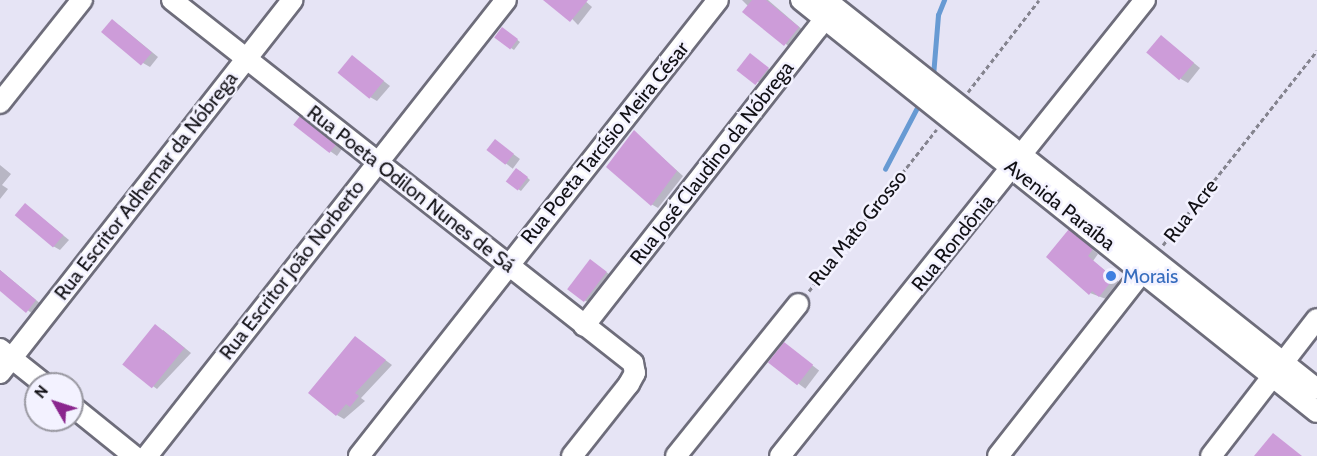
<!DOCTYPE html>
<meta charset="utf-8">
<style>
body{margin:0}
#map{position:relative;width:1317px;height:456px;overflow:hidden;background:#e6e4f5;font-family:Cabin,sans-serif}
div>[style]{position:absolute}
[style*='--x']{left:calc(var(--x)*1px);top:calc(var(--y)*1px);width:calc(var(--w)*1px);rotate:calc(var(--a)*1deg)}
.shadow>*{inset:0;background:#0003;transform-origin:0 0}
.stream>*{height:4.5px;margin:-2.25px;padding:0 2.25px;transform-origin:2.25px;border-radius:2.25px;background:#679ad3}
.building>*{inset:0;background:#cd9cd9;transform-origin:0 0}
.path>*{height:3px;margin-top:-1.5px;transform-origin:0;background:repeating-linear-gradient(90deg,#85848f 0 4.5px,transparent 0 7.5px)}
.roads{filter:drop-shadow(2px 0 #6e6d7b) drop-shadow(-2px 0 #6e6d7b) drop-shadow(0 2px #6e6d7b) drop-shadow(0 -2px #6e6d7b)}
.minor>*{height:20px;margin:-10px;padding:0 10px;transform-origin:10px;border-radius:10px;background:#fff}
.dots>*{width:16px;height:16px;translate:-50% -50%;box-sizing:border-box;border:3px solid #f3f2ff;border-radius:50%}
span{translate:-50% -50%;white-space:nowrap;text-align:center;line-height:1.15;-webkit-text-stroke:5px #f3f2ff;paint-order:stroke}
.street-label{font-size:20px;color:#111015}
.shop-label{font-size:20px;color:#366cbe}
.left{translate:0 -50%;text-align:left}
.north{position:absolute;left:24px;top:372px;width:60px;height:60px;box-sizing:border-box;background:#f3f2ff;border:2px solid #9998a1;border-radius:50%;rotate:309deg;font-size:16px;font-weight:700;line-height:24px;text-align:center;color:#111015}
.north::after{content:'';display:block;margin:auto;width:21px;height:27px;background:#8a268e;clip-path:polygon(50% 0,100% 100%,50% 72%,0 100%)}
</style>
<div id="map">
<div class="shadow">
<i style="clip-path:polygon(554px 0,584px 0,592px 7px,578px 25px)"></i>
<i style="clip-path:polygon(742px 0,768px 0,804px 31px,790px 48px)"></i>
<i style="clip-path:polygon(119px 25px,158px 57px,150px 67px,143px 63px)"></i>
<i style="clip-path:polygon(505px 30px,520px 42px,514px 50px,511px 48px)"></i>
<i style="clip-path:polygon(1162px 37px,1200px 68px,1188px 83px,1181px 79px)"></i>
<i style="clip-path:polygon(353px 57px,390px 86px,377px 101px,370px 97px)"></i>
<i style="clip-path:polygon(755px 58px,773px 72px,763px 85px,738px 70px)"></i>
<i style="clip-path:polygon(308px 122px,342px 149px,337px 156px,330px 151px)"></i>
<i style="clip-path:polygon(634px 132px,683px 176px,658px 208px,651px 204px)"></i>
<i style="left:496px;top:141px;width:30px;height:12px;rotate:37deg"></i>
<i style="clip-path:polygon(0 165px,11px 174px,2px 185px,8px 189px,0 199px)"></i>
<i style="clip-path:polygon(520px 171px,530px 180px,521px 191px,518px 189px)"></i>
<i style="clip-path:polygon(26px 205px,69px 240px,60px 250px,53px 246px)"></i>
<i style="clip-path:polygon(1075px 235px,1098px 254px,1093px 261px,1119px 282px,1106px 299px,1090px 293px)"></i>
<i style="clip-path:polygon(590px 260px,613px 277px,591px 304px,584px 300px)"></i>
<i style="clip-path:polygon(0 270px,42px 305px,34px 315px,0 289px)"></i>
<i style="clip-path:polygon(163px 330px,191px 353px,157px 389px,150px 384px)"></i>
<i style="clip-path:polygon(356px 338px,392px 365px,361px 398px,365px 401px,344px 419px,337px 415px)"></i>
<i style="left:784px;top:344px;width:44px;height:23px;rotate:37deg"></i>
</div>
<div class="stream">
<i style="--x:933;--y:76;--w:61;--a:-85.3"></i>
<i style="--x:938;--y:15;--w:16;--a:-68"></i>
<i style="--x:885;--y:169;--w:76;--a:-62.4"></i>
</div>
<div class="building">
<i style="clip-path:polygon(543px 0,588px 0,570px 22px)"></i>
<i style="clip-path:polygon(752px 0,766px 0,799px 27px,784px 46px,742px 12px)"></i>
<i style="left:112px;top:19px;width:52px;height:17px;rotate:40deg"></i>
<i style="left:502px;top:27px;width:20px;height:13px;rotate:37deg"></i>
<i style="left:1161px;top:35px;width:43px;height:23px;rotate:40deg"></i>
<i style="left:750px;top:53px;width:24px;height:22px;rotate:38deg"></i>
<i style="left:352px;top:55px;width:41px;height:23px;rotate:39deg"></i>
<i style="left:300px;top:116px;width:46px;height:11px;rotate:38deg"></i>
<i style="clip-path:polygon(634px 130px,677px 171px,651px 206px,606px 167px)"></i>
<i style="left:495px;top:139px;width:24px;height:14px;rotate:38deg"></i>
<i style="left:516px;top:168px;width:15px;height:17px;rotate:37deg"></i>
<i style="left:25px;top:203px;width:50px;height:16px;rotate:40deg"></i>
<i style="clip-path:polygon(1069px 229px,1093px 249px,1088px 256px,1114px 278px,1099px 297px,1092px 291px,1089px 295px,1046px 257px)"></i>
<i style="left:590px;top:259px;width:21px;height:38px;rotate:37deg"></i>
<i style="clip-path:polygon(0 270px,36px 300px,26px 313px,0 291px)"></i>
<i style="left:155px;top:324px;width:38px;height:52px;rotate:39deg"></i>
<i style="clip-path:polygon(355px 336px,386px 360px,355px 393px,359px 396px,350px 407px,346px 404px,336px 416px,308px 393px)"></i>
<i style="left:784px;top:342px;width:37px;height:26px;rotate:38deg"></i>
<i style="clip-path:polygon(1273px 433px,1302px 456px,1254px 456px)"></i>
</div>
<div class="path">
<i style="--x:968;--y:92;--w:116;--a:-52.3"></i>
<i style="--x:1163;--y:245;--w:248;--a:-51.6"></i>
<i style="--x:809;--y:291;--w:206;--a:-51.7"></i>
</div>
<div class="roads">
<div class="minor">
<i style="--x:172;--y:0;--w:587;--a:38.22"></i>
<i style="--x:633;--y:363;--w:10;--a:79"></i>
<i style="--x:635;--y:373;--w:13;--a:119"></i>
<i style="--x:629;--y:384;--w:92;--a:128.4"></i>
<i style="--x:801;--y:0;--w:660;--a:38.61"></i>
<i style="--x:826;--y:0;--w:626;--a:38.39"></i>
<i style="--x:0;--y:103;--w:132;--a:-51.5"></i>
<i style="--x:584;--y:326;--w:402;--a:-51.9"></i>
<i style="--x:0;--y:349;--w:56;--a:38.5"></i>
<i style="--x:0;--y:373;--w:474;--a:-51.9"></i>
<i style="--x:72;--y:406;--w:80;--a:38.9"></i>
<i style="--x:147;--y:456;--w:580;--a:-51.79"></i>
<i style="--x:359;--y:456;--w:580;--a:-51.79"></i>
<i style="--x:676;--y:456;--w:195;--a:-51.2"></i>
<i style="--x:780;--y:456;--w:584;--a:-51.32"></i>
<i style="--x:998;--y:456;--w:246;--a:-51.9"></i>
<i style="--x:1211;--y:456;--w:173;--a:-52.3"></i>
</div>
</div>
<div class="dots">
<i style="left:1111px;top:276px;background:#3f7fe0"></i>
</div>
<div class="street-label">
<span style="left:605px;top:143px;rotate:-51deg">Rua Poeta Tarcísio Meira César</span>
<span style="left:712px;top:163px;rotate:-52deg">Rua José Claudino da Nóbrega</span>
<span style="left:146px;top:186px;rotate:-52deg">Rua Escritor Adhemar da Nóbrega</span>
<span style="left:411px;top:189px;rotate:38deg">Rua Poeta Odilon Nunes de Sá</span>
<span style="left:1060px;top:205px;rotate:38deg">Avenida Paraíba</span>
<span style="left:1191px;top:211px;rotate:-52deg">Rua Acre</span>
<span style="left:858px;top:228px;rotate:-51deg">Rua Mato Grosso</span>
<span style="left:953px;top:243px;rotate:-51deg">Rua Rondônia</span>
<span style="left:292px;top:270px;rotate:-52deg">Rua Escritor João Norberto</span>
</div>
<div class="shop-label">
<span class="left" style="left:1123px;top:276px">Morais</span>
</div>
<div class="north">N</div>
</div>
